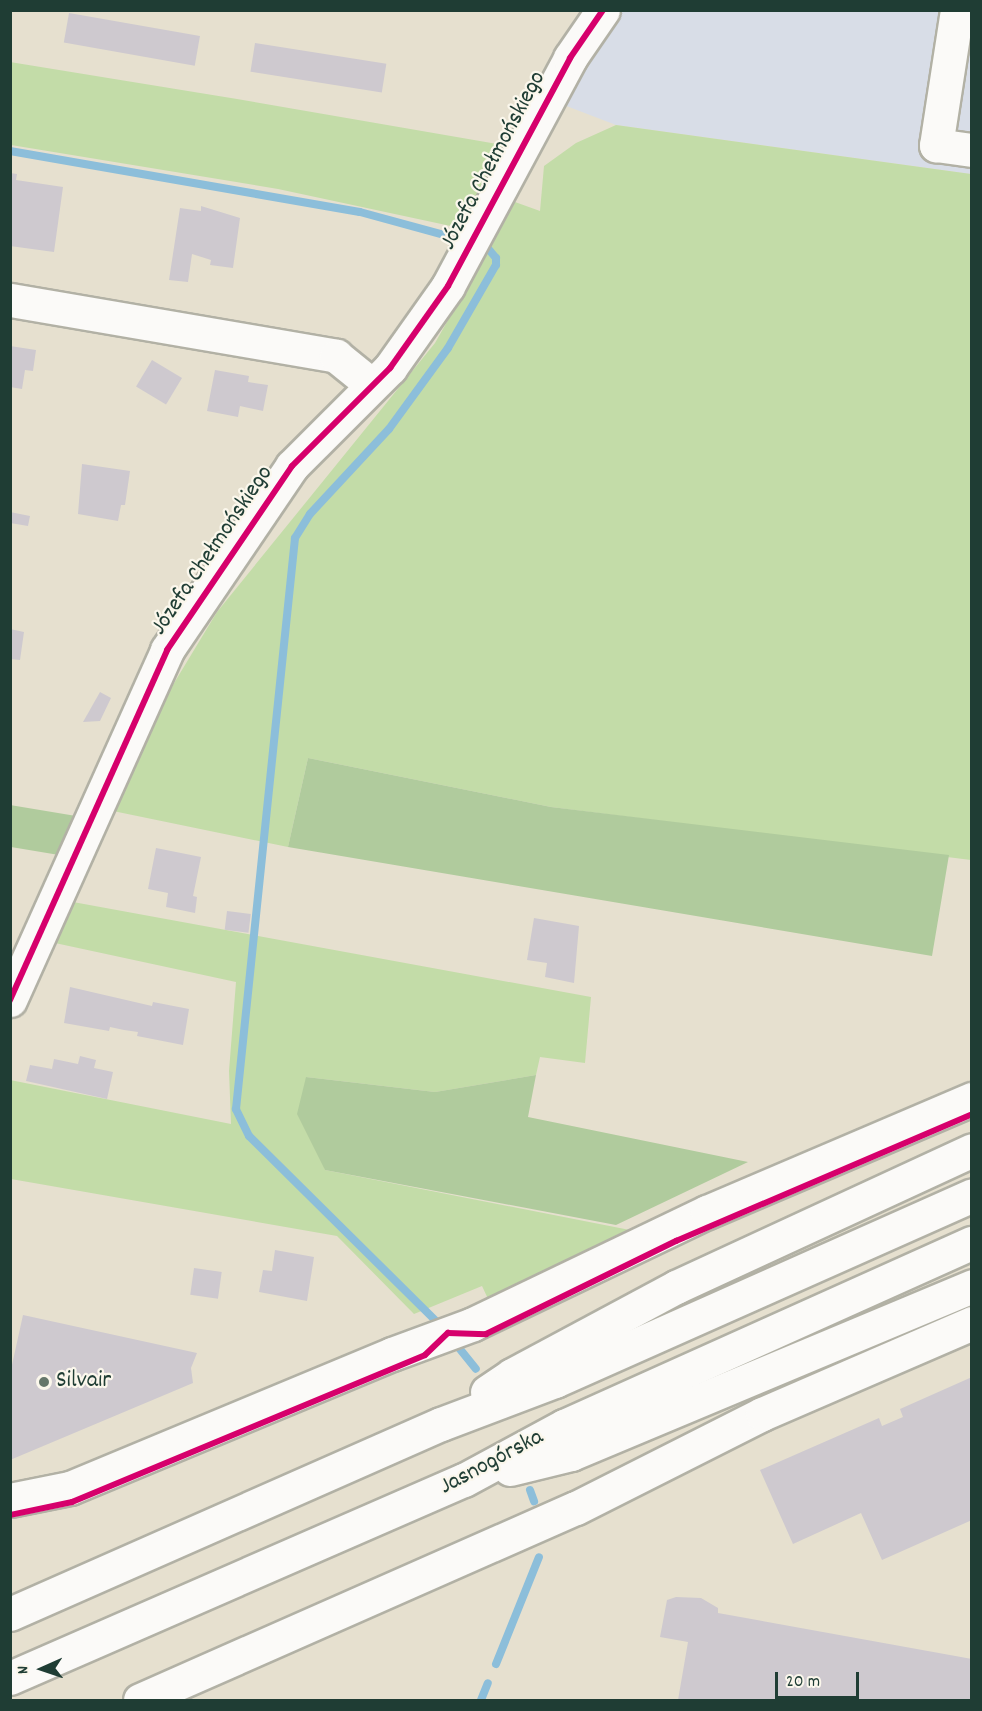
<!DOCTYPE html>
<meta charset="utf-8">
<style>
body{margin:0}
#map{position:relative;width:982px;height:1711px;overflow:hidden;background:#e6e0cf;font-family:Dekko,sans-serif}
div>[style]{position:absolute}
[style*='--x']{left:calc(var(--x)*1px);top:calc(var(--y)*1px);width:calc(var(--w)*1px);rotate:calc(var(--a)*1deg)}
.built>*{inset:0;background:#d8dde7}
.green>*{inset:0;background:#c3dca8}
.forest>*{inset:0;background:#b0cb9d}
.stream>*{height:8px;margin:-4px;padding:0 4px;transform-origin:4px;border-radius:4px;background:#8cbeda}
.building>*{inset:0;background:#cec9cf;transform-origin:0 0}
.roads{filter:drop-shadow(2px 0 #b2b1a5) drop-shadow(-2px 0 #b2b1a5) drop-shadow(0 2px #b2b1a5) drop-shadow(0 -2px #b2b1a5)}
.minor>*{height:33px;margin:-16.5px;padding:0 16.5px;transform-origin:16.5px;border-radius:16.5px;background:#fbfaf8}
.major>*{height:33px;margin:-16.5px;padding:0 16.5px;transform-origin:16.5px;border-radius:16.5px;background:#fbfaf8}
.cycleway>*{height:6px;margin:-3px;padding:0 3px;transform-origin:3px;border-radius:3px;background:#d6006c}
.dots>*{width:16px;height:16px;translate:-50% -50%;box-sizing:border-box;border:3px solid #fbf7ec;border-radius:50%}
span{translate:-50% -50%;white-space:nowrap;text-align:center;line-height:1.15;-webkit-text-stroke:4.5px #fbf7ec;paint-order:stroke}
.street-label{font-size:24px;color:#1f3d34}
.poi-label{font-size:24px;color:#1f3d34}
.left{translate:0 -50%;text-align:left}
.frame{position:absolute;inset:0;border:12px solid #1f3d34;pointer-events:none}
.north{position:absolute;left:12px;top:1639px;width:60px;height:60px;-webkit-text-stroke:4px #fbf7ec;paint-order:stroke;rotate:267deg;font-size:16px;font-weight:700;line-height:24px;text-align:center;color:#1f3d34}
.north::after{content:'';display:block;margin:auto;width:21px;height:27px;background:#1f3d34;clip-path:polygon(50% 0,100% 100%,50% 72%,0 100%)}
.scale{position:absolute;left:775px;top:1672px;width:84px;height:27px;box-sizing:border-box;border:3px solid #1f3d34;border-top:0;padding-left:8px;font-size:18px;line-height:21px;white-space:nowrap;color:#1f3d34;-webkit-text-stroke:4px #fbf7ec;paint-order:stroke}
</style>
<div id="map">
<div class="built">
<i style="clip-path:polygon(623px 11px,971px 11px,971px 174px,616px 125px,556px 102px)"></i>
</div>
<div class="green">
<i style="clip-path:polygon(10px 62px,237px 99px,503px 145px,460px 228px,278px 189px,11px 145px)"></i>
<i style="clip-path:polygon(616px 125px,971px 174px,971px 860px,551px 807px,308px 758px,288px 847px,113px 811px,162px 703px,217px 612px,435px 343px,515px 202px,540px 211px,544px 166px,576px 143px)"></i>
<i style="clip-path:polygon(73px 902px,591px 997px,585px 1063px,540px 1057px,536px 1075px,435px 1092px,306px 1077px,325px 1170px,640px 1232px,490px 1303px,482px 1286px,414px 1314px,337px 1236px,11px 1179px,10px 1080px,231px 1124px,229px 1071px,236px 982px,55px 943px)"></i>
</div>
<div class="forest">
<i style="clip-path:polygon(308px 758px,551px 807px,949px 855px,932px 956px,288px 847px)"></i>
<i style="clip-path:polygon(10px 805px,76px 816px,59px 855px,11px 847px)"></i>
<i style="clip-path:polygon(536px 1075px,528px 1117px,748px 1162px,616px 1225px,325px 1170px,297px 1114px,306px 1077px,435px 1092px)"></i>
</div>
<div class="stream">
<i style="--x:10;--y:151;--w:355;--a:9.9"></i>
<i style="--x:360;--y:212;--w:84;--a:15.2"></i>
<i style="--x:439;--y:1324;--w:267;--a:-135.3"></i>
<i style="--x:249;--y:1136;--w:30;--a:-116"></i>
<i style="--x:236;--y:1109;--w:574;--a:-84.1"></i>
<i style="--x:295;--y:538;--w:28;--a:-58"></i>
<i style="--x:310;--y:514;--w:116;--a:-47.1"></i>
<i style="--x:389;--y:429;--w:100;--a:-53.9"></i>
<i style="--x:448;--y:348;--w:96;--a:-60"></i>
<i style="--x:496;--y:265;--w:7;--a:-90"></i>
<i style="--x:496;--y:258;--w:17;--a:-130"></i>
<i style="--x:455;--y:1343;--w:33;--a:51"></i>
<i style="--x:530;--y:1490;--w:12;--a:70"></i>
<i style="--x:496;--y:1664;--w:115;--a:-68.1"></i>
<i style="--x:481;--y:1700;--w:18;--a:-68"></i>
</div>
<div class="building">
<i style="left:69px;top:13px;width:133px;height:30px;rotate:10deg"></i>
<i style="left:255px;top:43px;width:133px;height:29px;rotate:9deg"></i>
<i style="clip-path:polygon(10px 173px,17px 174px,16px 180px,63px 187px,54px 252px,10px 246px)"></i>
<i style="clip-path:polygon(201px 206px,240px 218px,233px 268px,210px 265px,211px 260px,192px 254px,188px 282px,169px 280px,180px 208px,201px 211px)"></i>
<i style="clip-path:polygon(10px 346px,36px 350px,33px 371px,25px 370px,22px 389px,10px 387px)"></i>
<i style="left:152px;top:360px;width:35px;height:31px;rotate:31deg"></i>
<i style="clip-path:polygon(215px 370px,249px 376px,248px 382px,268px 385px,263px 411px,240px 406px,238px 417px,207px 411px)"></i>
<i style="clip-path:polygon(82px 464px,130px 471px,125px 505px,121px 505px,118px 521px,78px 514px)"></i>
<i style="clip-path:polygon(10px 512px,30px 516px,28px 526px,10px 523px)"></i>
<i style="clip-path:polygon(10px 629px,24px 632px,20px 660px,10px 659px)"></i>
<i style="clip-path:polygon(100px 692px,111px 698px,100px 721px,83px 722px)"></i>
<i style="clip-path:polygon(156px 848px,201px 857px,193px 896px,197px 897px,195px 913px,166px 907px,168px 893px,148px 889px)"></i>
<i style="left:227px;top:911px;width:24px;height:19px;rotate:7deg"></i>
<i style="clip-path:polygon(534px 918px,579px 926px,574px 983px,545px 977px,547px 963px,527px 960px)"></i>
<i style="clip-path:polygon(70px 987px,152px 1006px,153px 1002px,189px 1009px,183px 1045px,137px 1036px,138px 1032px,124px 1030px,110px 1027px,109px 1031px,64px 1023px)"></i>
<i style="clip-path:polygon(80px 1056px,96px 1060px,94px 1068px,113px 1072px,107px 1099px,26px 1081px,30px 1065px,52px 1069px,54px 1059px,78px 1064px)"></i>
<i style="clip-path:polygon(275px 1250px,314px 1257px,307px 1301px,259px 1292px,263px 1270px,272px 1271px)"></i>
<i style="left:194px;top:1268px;width:28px;height:27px;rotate:8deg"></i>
<i style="clip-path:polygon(23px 1315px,197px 1353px,191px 1368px,193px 1383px,10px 1460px,10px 1374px)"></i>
<i style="clip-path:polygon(972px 1377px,972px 1520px,882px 1560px,861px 1513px,793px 1544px,760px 1470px,879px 1418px,882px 1426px,903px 1417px,900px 1409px)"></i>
<i style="clip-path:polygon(676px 1597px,701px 1598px,718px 1608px,718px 1613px,972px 1659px,972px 1700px,678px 1700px,688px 1642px,660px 1637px,667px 1600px)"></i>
</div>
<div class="roads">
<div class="minor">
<i style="--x:957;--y:10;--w:137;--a:98.8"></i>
<i style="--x:936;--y:145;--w:36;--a:8"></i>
<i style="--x:10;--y:300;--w:331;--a:9.7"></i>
<i style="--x:336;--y:356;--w:46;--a:38.9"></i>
<i style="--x:10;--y:1000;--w:384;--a:-65.8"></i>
<i style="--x:167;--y:650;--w:222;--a:-55.8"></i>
<i style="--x:292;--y:466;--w:139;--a:-45"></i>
<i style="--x:390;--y:368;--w:100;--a:-54.7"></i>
<i style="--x:448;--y:286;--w:259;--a:-61.8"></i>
<i style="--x:570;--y:58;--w:58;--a:-55.5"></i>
<i style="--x:10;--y:1500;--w:61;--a:-11.3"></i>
<i style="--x:70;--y:1488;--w:349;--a:-22.6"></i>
<i style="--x:392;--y:1354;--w:86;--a:-20.3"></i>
<i style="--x:473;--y:1324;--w:259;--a:-25.6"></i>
<i style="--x:707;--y:1212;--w:288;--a:-23.1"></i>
<i style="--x:140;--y:1700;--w:476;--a:-23.8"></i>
<i style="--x:576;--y:1508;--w:208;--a:-26.8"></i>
<i style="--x:762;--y:1414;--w:229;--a:-23.4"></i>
</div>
<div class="major">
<i style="--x:487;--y:1392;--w:30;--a:-34"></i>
<i style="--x:512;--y:1375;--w:186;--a:-28.2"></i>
<i style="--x:676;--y:1287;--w:326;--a:-24.8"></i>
<i style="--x:510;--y:1469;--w:63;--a:-13.8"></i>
<i style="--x:571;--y:1454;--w:435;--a:-22.7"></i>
<i style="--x:10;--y:1614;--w:471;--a:-23.8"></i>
<i style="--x:441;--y:1424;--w:122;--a:-20.7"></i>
<i style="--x:555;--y:1381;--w:457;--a:-24"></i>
<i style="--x:10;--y:1678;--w:495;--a:-23.6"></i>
<i style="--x:464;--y:1480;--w:114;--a:-28.4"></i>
<i style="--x:564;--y:1426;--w:447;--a:-24.2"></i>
</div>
</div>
<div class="cycleway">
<i style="--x:10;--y:1000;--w:384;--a:-65.8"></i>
<i style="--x:167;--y:650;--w:222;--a:-55.8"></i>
<i style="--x:292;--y:466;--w:139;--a:-45"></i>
<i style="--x:390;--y:368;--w:100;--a:-54.7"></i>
<i style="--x:448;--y:286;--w:259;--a:-61.8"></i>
<i style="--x:570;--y:58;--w:58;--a:-55.5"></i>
<i style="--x:10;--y:1515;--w:63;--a:-11.8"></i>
<i style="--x:72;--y:1502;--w:382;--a:-22.6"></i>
<i style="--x:425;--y:1355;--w:32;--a:-44"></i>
<i style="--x:448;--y:1333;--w:38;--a:2"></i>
<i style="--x:486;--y:1334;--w:212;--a:-26.1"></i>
<i style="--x:676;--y:1241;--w:322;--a:-23.2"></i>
</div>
<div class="dots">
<i style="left:44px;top:1382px;background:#65766a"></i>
</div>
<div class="street-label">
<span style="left:494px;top:161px;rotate:-62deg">Józefa Chełmońskiego</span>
<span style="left:213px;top:551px;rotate:-56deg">Józefa Chełmońskiego</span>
<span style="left:492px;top:1463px;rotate:-28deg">Jasnogórska</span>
</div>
<div class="poi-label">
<span class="left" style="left:56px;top:1382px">Silvair</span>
</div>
<div class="frame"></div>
<div class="north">N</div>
<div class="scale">20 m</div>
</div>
